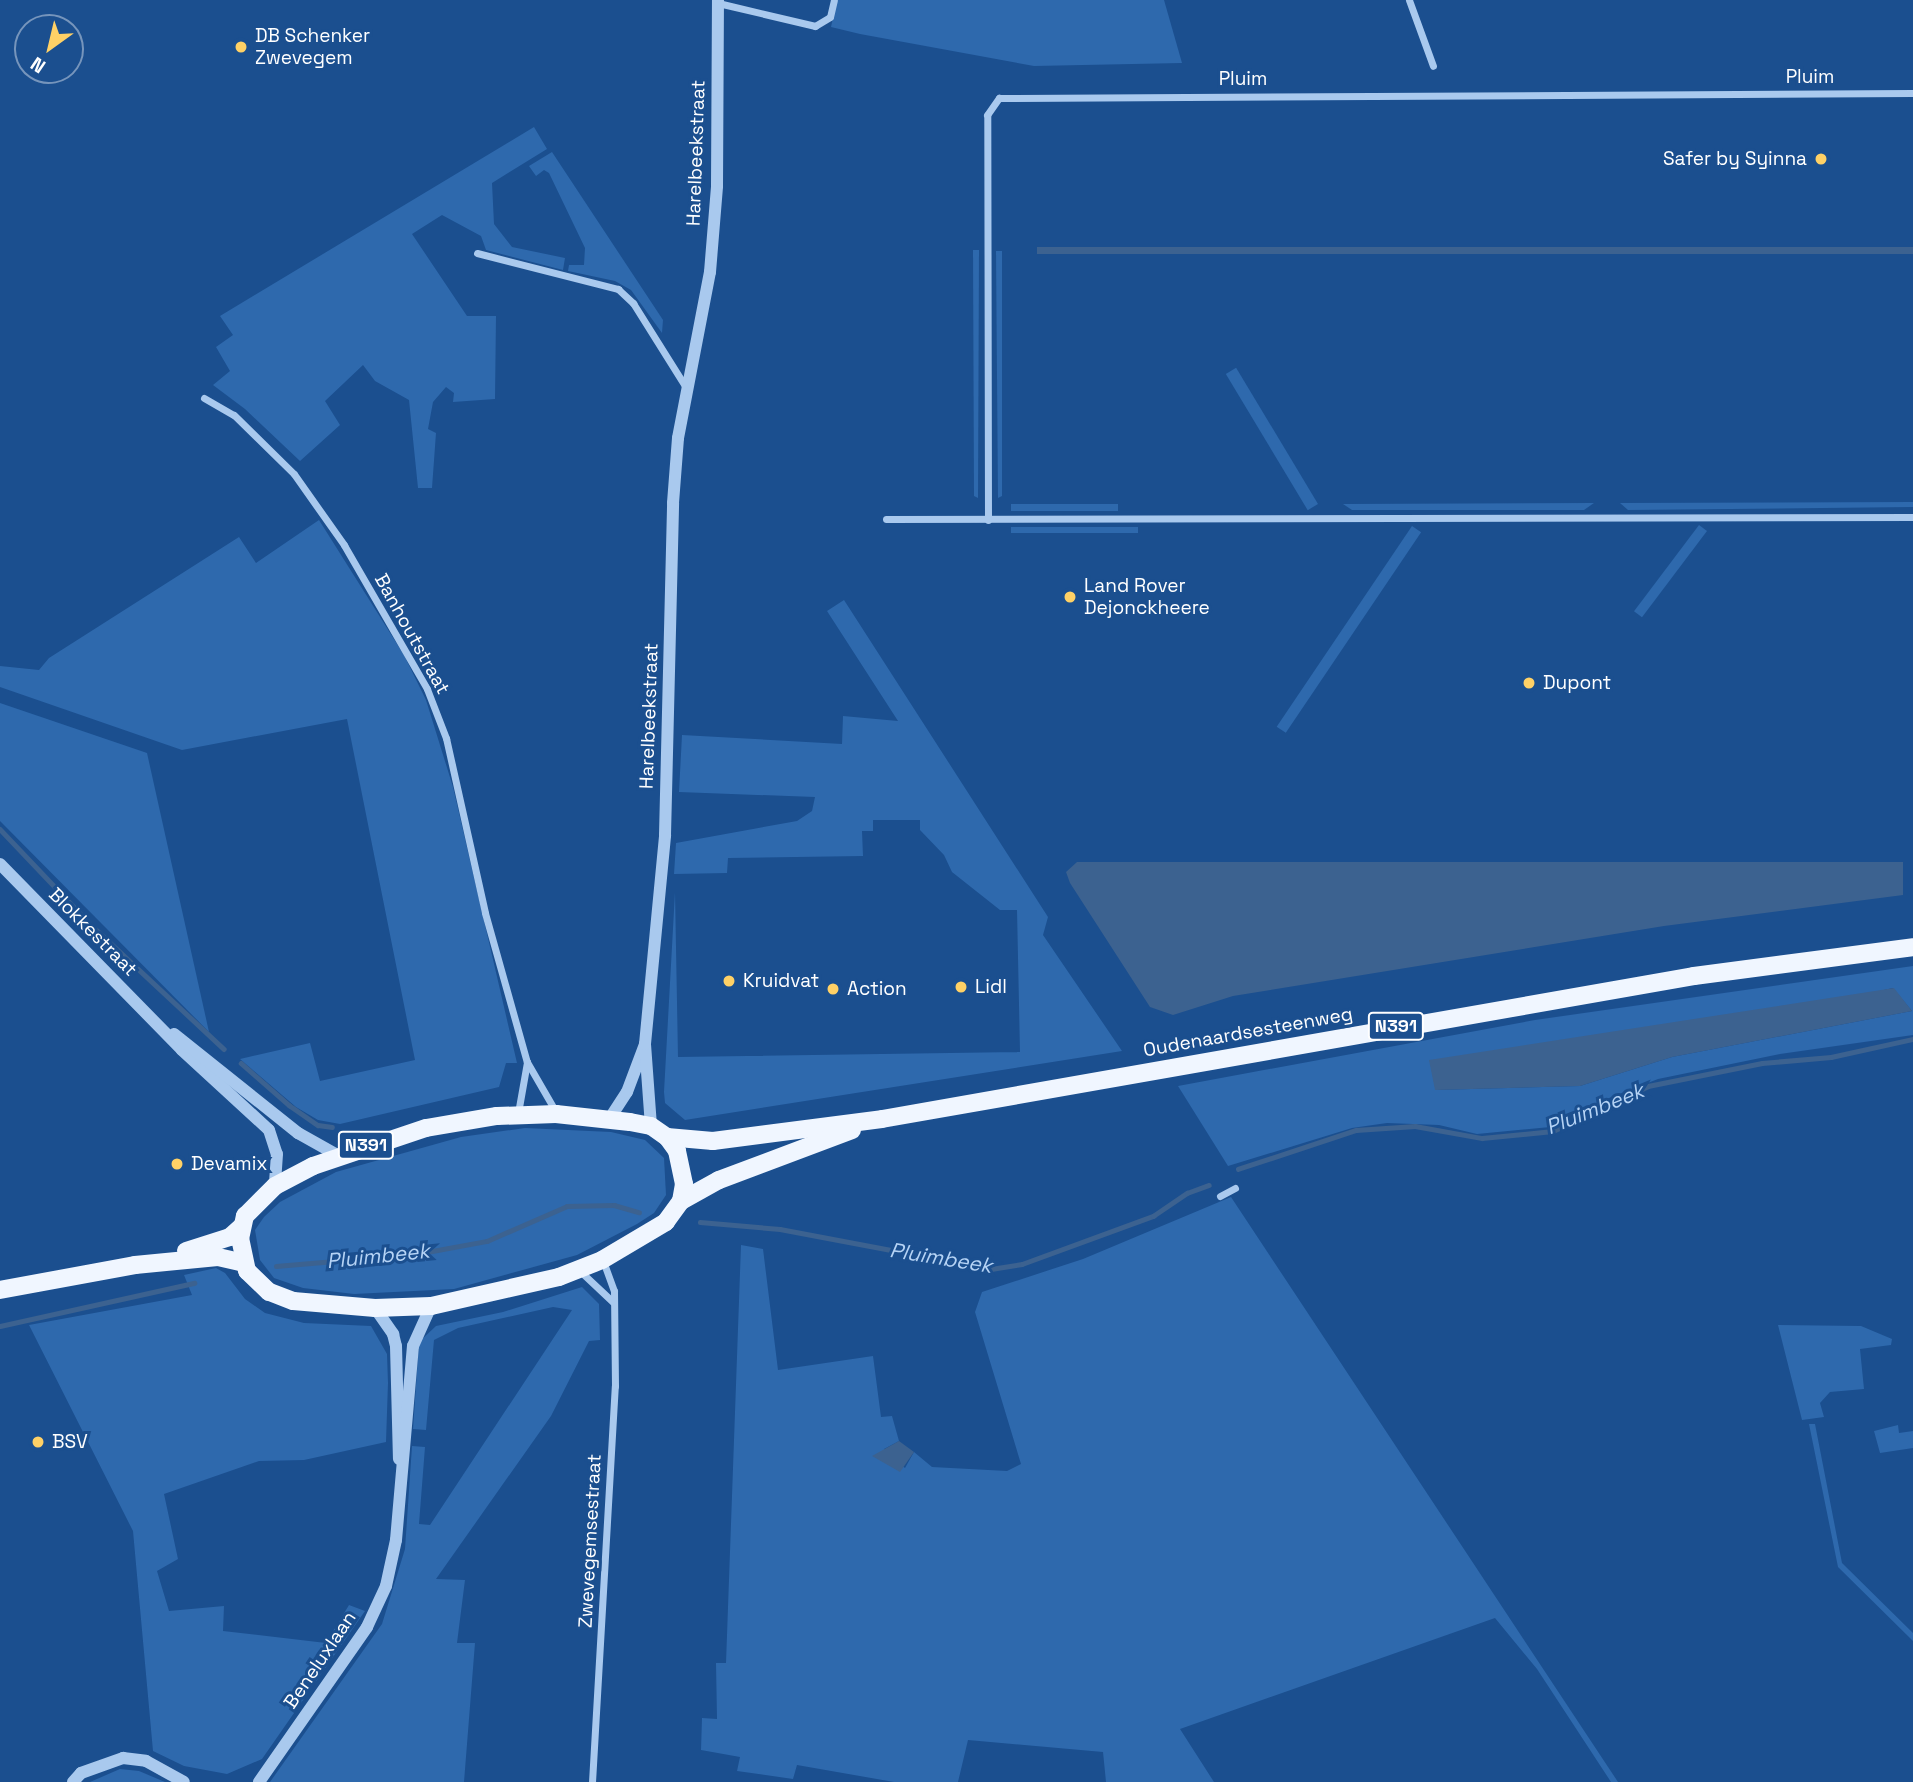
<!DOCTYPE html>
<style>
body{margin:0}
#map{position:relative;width:1913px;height:1782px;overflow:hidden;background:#1b4f8f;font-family:"Space Grotesk",sans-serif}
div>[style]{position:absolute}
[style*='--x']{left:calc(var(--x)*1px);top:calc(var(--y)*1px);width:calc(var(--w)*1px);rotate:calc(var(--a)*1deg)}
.green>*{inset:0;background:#2e69ad;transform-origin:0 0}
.water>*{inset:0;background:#3c6290;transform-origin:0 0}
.stream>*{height:4.5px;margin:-2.25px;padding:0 2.25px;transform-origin:2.25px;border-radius:2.25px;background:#3c6290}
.minor>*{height:7px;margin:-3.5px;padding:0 3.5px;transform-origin:3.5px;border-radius:3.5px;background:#a9c9ee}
.tertiary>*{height:12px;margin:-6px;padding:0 6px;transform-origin:6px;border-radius:6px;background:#a9c9ee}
.primary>*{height:18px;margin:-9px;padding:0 9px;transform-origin:9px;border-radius:9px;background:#f0f6ff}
.dots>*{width:19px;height:19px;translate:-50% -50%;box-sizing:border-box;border:4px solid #1b4f8f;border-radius:50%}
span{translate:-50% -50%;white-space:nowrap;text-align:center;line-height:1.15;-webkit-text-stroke:6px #1b4f8f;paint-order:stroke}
.shield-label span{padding:2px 5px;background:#1b4f8f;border:2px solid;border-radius:5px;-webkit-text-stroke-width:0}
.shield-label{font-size:18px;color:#fff;font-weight:700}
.poi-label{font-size:19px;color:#fff}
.left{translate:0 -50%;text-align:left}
.right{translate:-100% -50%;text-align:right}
.street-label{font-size:19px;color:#fff}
.water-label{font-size:21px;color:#b5d3f5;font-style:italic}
.north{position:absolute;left:14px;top:14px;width:70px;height:70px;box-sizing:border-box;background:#1b4f8f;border:2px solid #7695bc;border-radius:50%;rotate:214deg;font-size:19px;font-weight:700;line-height:28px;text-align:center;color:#fff}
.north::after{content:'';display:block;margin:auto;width:24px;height:32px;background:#ffd166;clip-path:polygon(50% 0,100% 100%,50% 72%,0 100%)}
</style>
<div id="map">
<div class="green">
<i style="clip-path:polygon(837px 0,1164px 0,1182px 63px,1034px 66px,860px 34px,831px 27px)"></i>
<i style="clip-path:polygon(534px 127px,547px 149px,492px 183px,494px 224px,512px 247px,565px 258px,563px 270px,486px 250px,481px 236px,442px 215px,412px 234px,467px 316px,496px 316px,495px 399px,453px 402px,454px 393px,446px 387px,433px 402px,428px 429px,436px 433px,432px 488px,418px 488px,409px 400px,375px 381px,363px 365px,325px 401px,340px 425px,300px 461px,245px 409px,213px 385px,230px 371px,216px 347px,233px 335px,220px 316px)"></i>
<i style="clip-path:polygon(552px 152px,663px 320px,662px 333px,631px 290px,615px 281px,568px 271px,569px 265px,584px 265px,585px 248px,549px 173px,544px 170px,536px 176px,529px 166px)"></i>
<i style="clip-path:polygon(973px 250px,979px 250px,978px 498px,974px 496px)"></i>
<i style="clip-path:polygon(996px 251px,1002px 251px,1002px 496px,998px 498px)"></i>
<i style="clip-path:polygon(1913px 502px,1913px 507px,1628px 510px,1620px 503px)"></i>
<i style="clip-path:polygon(1594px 503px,1584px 510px,1352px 510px,1343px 504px)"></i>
<i style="left:1011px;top:504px;width:107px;height:7px"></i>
<i style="left:1318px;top:504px;width:12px;height:159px;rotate:149deg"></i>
<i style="clip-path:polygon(319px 520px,404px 655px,426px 700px,453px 787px,517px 1063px,506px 1063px,499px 1087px,340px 1124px,318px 1120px,296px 1107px,240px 1059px,310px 1043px,320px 1081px,415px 1060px,347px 719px,182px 750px,0 687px,0 666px,39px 670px,49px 658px,239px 537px,256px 563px)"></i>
<i style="left:1699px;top:525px;width:10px;height:108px;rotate:37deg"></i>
<i style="left:1412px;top:526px;width:11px;height:242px;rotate:34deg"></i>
<i style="left:1011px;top:527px;width:127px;height:6px"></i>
<i style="clip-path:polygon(844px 600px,1048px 917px,1043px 935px,1122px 1051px,685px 1120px,665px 1103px,664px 1092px,675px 892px,678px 1057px,1020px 1052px,1017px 910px,1000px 910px,952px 872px,944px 855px,920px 830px,920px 820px,873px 820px,873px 831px,862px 831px,863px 856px,728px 858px,727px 873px,674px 874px,676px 843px,797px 821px,812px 811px,815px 797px,679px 792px,682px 735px,842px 744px,843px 716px,898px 721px,827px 611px)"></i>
<i style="clip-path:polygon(0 703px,147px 753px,209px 1032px,0 821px)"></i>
<i style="clip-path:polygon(evenodd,1913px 966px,1913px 1035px,1780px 1054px,1658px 1079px,1604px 1100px,1561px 1126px,1477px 1134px,1439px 1125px,1387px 1123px,1352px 1128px,1228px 1166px,1178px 1086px,1535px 1020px,1913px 966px,1893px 988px,1912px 1011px,1672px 1057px,1580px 1086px,1435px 1090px,1893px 988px)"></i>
<i style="clip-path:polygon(525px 1128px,611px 1132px,645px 1140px,664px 1158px,666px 1195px,654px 1213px,637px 1224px,577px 1255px,454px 1289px,354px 1294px,303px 1288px,274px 1278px,260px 1260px,255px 1230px,264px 1217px,280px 1202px,336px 1172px,461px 1137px)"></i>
<i style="clip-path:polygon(1231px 1197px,1618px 1782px,1611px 1782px,1537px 1669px,1495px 1618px,1180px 1729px,1214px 1782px,1106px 1782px,1103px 1752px,968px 1740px,958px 1782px,894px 1782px,797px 1765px,793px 1779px,737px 1771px,740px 1757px,701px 1750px,702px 1718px,717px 1719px,716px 1663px,726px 1663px,741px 1245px,763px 1249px,778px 1370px,873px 1356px,881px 1417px,892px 1416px,899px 1441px,884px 1449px,905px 1468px,914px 1452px,932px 1467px,1007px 1471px,1021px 1464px,975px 1312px,982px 1292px,1083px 1259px)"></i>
<i style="clip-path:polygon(216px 1268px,225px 1273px,245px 1299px,265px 1313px,304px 1323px,371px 1326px,387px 1354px,388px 1383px,386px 1442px,304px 1460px,259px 1461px,164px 1494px,178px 1559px,157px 1571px,169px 1611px,224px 1606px,223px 1631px,326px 1643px,349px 1605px,365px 1611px,262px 1759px,227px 1774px,184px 1766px,153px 1751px,133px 1531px,29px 1325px,192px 1295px,184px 1275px)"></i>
<i style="clip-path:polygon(582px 1287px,599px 1304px,600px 1340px,589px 1341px,551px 1416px,436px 1579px,465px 1580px,457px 1643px,475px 1643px,464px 1782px,270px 1782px,382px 1624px,405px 1549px,412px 1446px,425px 1447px,419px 1524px,430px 1525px,572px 1310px,553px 1307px,458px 1328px,434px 1340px,426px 1430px,413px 1429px,419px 1342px,436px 1326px,503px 1312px)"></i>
<i style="clip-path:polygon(1778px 1325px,1861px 1326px,1892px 1339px,1891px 1345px,1860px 1349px,1864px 1389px,1830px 1392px,1820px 1403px,1824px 1417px,1802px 1420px)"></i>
<i style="clip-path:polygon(1809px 1424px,1815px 1424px,1842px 1563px,1913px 1633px,1913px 1641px,1838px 1567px)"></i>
<i style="clip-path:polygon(1898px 1425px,1899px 1433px,1913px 1431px,1913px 1448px,1880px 1453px,1874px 1431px)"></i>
<i style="clip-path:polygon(120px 1769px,139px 1771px,165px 1782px,90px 1782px)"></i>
</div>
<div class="water">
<i style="left:1037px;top:247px;width:876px;height:7px"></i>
<i style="clip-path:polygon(1077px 862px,1903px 862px,1903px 895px,1664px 926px,1233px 996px,1173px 1015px,1150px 1007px,1070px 883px,1066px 872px)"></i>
<i style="clip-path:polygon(1894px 988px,1912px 1011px,1672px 1057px,1580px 1086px,1435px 1090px,1429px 1060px)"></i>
<i style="clip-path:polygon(899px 1441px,914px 1452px,900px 1472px,872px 1456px)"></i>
</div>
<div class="stream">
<i style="--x:0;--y:829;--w:131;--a:46.5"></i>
<i style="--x:90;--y:924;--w:183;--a:43"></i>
<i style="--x:241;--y:1063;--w:64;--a:41.2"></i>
<i style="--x:289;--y:1105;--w:35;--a:35"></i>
<i style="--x:318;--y:1125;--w:14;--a:8"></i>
<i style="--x:1238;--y:1169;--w:124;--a:-18.3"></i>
<i style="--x:1356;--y:1130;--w:59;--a:-3.9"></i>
<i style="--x:1415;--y:1126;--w:68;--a:10.2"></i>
<i style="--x:1482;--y:1138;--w:71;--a:-5.6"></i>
<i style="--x:1553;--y:1131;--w:105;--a:-25.3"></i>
<i style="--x:1648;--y:1086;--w:116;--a:-11.4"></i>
<i style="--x:1762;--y:1063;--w:69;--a:-5"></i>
<i style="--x:1831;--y:1057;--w:84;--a:-12.4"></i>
<i style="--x:700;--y:1222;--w:80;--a:5"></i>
<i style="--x:780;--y:1229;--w:215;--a:10.7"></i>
<i style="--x:991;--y:1269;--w:31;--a:-9"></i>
<i style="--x:1022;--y:1264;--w:140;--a:-20.1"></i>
<i style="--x:1153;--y:1216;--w:41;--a:-34.1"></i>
<i style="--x:1187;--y:1193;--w:23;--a:-20"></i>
<i style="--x:276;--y:1266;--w:141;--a:-4.9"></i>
<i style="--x:416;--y:1254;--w:72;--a:-10.4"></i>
<i style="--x:487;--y:1241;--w:87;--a:-23.6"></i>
<i style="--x:567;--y:1206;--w:47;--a:-1.2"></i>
<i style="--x:614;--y:1205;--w:26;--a:16"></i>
<i style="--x:0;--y:1326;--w:199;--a:-12.5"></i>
</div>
<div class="minor">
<i style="--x:1409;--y:0;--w:70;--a:70"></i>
<i style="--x:718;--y:3;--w:100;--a:13.3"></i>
<i style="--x:815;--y:26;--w:17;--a:-31"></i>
<i style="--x:830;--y:17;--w:17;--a:-77"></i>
<i style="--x:477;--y:253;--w:146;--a:14.3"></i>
<i style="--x:618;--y:289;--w:21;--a:43"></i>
<i style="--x:633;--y:303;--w:102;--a:57.9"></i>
<i style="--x:204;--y:398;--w:34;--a:30"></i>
<i style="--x:234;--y:415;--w:84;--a:44.5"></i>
<i style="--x:294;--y:474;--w:87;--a:54.8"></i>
<i style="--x:344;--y:545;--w:166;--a:60"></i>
<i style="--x:427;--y:689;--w:53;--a:68.8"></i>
<i style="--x:446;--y:738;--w:179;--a:77.4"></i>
<i style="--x:485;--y:913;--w:155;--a:74.3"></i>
<i style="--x:527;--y:1062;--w:52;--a:100"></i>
<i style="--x:886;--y:519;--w:1027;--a:-0.11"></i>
<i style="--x:988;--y:520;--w:405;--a:-90.1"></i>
<i style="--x:987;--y:115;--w:21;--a:-55"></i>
<i style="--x:999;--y:98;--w:914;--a:-0.31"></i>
<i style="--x:527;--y:1062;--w:58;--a:59.9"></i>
<i style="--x:1220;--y:1196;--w:17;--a:-28"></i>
<i style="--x:581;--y:1272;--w:44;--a:43.2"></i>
<i style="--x:592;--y:1782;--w:397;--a:-86.7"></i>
<i style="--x:615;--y:1386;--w:95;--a:-90.6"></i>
<i style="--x:614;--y:1291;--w:32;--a:-110"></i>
</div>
<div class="tertiary">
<i style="--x:0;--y:864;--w:260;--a:45.6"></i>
<i style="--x:182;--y:1050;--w:118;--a:42.6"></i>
<i style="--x:269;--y:1130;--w:25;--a:72"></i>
<i style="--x:277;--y:1154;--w:32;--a:94"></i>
<i style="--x:174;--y:1034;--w:159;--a:38.6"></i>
<i style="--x:298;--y:1133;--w:47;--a:29.3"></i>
<i style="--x:610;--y:1118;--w:31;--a:-57"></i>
<i style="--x:627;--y:1092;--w:51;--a:-69.4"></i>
<i style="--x:651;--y:1126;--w:82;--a:-94.2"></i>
<i style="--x:645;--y:1044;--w:210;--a:-84.5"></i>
<i style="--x:665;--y:835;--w:332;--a:-88.6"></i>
<i style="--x:673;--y:503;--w:65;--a:-85.6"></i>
<i style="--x:678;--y:438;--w:169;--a:-79.1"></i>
<i style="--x:710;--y:272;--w:86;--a:-85.3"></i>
<i style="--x:717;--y:186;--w:186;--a:-89.7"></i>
<i style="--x:375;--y:1308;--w:32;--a:55"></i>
<i style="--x:393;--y:1334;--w:12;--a:76"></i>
<i style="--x:396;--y:1346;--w:113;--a:88.5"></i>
<i style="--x:73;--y:1782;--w:12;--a:-48"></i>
<i style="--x:81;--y:1773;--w:45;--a:-19.7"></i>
<i style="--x:123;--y:1758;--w:23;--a:7"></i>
<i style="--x:146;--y:1761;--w:43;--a:28.9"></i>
<i style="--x:259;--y:1782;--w:189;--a:-55.1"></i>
<i style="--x:367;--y:1627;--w:45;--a:-65.1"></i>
<i style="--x:386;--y:1586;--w:47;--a:-77.7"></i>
<i style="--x:396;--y:1540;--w:195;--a:-85"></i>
<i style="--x:413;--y:1346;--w:44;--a:-65.8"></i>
</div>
<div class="primary">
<i style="--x:556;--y:1114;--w:74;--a:6.2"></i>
<i style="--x:630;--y:1122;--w:21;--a:11"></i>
<i style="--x:651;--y:1126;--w:19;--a:35"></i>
<i style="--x:667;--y:1137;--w:17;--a:54"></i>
<i style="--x:677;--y:1151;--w:34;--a:78"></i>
<i style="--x:684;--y:1184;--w:17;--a:100"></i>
<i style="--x:681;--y:1201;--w:26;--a:126"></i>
<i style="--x:666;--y:1222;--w:74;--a:149.3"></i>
<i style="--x:602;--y:1260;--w:46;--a:158.4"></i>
<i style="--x:559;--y:1277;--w:131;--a:167.2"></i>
<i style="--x:431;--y:1306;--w:56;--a:178"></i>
<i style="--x:375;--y:1308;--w:82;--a:-175.1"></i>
<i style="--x:293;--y:1301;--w:26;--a:-159"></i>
<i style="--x:269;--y:1292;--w:30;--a:-136"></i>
<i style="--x:247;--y:1271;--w:33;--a:-102"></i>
<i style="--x:240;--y:1239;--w:24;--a:-78"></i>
<i style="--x:245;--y:1216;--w:42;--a:-45"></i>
<i style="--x:275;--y:1186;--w:43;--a:-27.8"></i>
<i style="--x:313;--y:1166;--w:119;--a:-18.6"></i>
<i style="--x:426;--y:1128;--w:72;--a:-9.6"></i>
<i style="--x:497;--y:1116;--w:59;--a:-1.9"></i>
<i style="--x:667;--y:1137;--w:46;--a:5"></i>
<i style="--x:713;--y:1141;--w:170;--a:-7.4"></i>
<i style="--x:882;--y:1119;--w:824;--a:-9.99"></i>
<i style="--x:1694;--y:976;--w:221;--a:-7.5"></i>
<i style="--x:681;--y:1201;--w:43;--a:-28.9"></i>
<i style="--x:719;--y:1180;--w:142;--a:-20.6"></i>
<i style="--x:186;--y:1251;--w:46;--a:-17.7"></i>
<i style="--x:230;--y:1237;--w:15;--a:-42"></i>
<i style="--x:0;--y:1290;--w:137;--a:-10.5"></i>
<i style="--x:135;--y:1265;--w:83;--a:-5.5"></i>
<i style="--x:218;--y:1257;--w:27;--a:13"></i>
</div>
<div class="dots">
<i style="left:241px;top:47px;background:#ffd166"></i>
<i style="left:1821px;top:159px;background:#ffd166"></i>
<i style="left:1070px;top:597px;background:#ffd166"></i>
<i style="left:1529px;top:683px;background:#ffd166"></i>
<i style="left:729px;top:981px;background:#ffd166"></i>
<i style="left:961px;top:987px;background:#ffd166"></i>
<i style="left:833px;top:989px;background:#ffd166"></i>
<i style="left:177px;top:1164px;background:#ffd166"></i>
<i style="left:38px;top:1442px;background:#ffd166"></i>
</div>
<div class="shield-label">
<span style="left:1396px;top:1026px">N391</span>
<span style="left:366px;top:1145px">N391</span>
</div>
<div class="poi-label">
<span class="left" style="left:255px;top:47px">DB Schenker<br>Zwevegem</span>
<span class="right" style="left:1807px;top:159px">Safer by Syinna</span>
<span class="left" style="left:1084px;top:597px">Land Rover<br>Dejonckheere</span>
<span class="left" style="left:1543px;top:683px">Dupont</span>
<span class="left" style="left:743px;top:981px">Kruidvat</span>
<span class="left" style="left:975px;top:987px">Lidl</span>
<span class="left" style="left:847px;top:989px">Action</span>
<span class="left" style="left:191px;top:1164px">Devamix</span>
<span class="left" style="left:52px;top:1442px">BSV</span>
</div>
<div class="street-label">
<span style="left:1810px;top:77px">Pluim</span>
<span style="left:1243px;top:79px">Pluim</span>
<span style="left:696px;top:153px;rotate:-88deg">Harelbeekstraat</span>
<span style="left:412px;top:634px;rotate:61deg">Banhoutstraat</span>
<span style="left:649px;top:716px;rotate:-88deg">Harelbeekstraat</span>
<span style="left:93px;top:932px;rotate:45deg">Blokkestraat</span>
<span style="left:1248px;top:1032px;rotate:-10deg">Oudenaardsesteenweg</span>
<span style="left:590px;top:1541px;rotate:-87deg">Zwevegemsestraat</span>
<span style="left:320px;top:1660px;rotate:-56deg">Beneluxlaan</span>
</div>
<div class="water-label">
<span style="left:1595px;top:1109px;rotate:-22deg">Pluimbeek</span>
<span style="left:378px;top:1256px;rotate:-6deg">Pluimbeek</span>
<span style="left:941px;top:1258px;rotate:9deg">Pluimbeek</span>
</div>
<div class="north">N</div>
</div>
